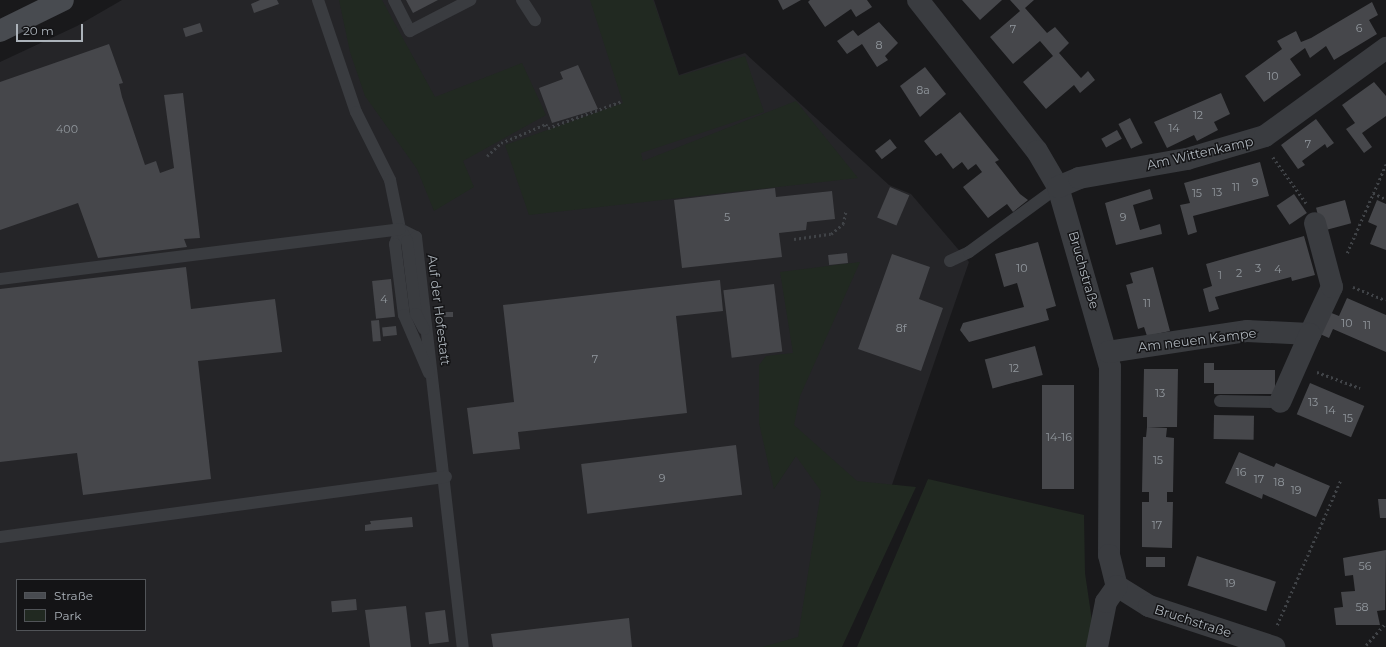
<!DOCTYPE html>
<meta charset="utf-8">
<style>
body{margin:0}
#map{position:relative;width:1386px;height:647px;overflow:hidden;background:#19191b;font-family:Montserrat,sans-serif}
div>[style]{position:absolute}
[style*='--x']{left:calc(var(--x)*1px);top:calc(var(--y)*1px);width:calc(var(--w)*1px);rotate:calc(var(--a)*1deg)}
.built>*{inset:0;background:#252528}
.green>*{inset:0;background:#212921}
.building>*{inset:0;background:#46474b;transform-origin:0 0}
.path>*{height:2.5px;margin-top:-1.25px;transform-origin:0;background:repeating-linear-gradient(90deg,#404347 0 2px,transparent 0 5px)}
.lane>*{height:12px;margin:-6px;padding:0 6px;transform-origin:6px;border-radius:6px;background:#3a3c40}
.street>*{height:22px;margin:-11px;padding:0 11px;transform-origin:11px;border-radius:11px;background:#3a3c40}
.secondary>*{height:22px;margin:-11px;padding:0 11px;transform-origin:11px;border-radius:11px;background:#484b50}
span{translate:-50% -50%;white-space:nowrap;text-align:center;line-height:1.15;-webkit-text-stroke:3px #141416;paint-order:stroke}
.number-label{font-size:11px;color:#92989e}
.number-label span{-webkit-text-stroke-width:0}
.street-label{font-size:13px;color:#acb3ba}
.legend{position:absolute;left:16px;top:579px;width:130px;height:52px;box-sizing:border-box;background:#141416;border:1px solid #515458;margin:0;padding:5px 7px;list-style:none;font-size:12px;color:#acb3ba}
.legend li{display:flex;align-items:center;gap:8px;height:20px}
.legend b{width:20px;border:1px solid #515458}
.scale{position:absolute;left:16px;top:24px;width:67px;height:18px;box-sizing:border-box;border:2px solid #acb3ba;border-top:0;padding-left:5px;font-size:12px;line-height:14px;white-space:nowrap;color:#acb3ba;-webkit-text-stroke:3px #141416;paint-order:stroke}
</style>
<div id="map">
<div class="built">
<i style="clip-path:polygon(evenodd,122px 0,654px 0,679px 75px,745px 53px,889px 185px,911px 194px,969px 262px,836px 647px,0 647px,0 62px,77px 26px,122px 0,17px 580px,145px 580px,145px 630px,17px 630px,17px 580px)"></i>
</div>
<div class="green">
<i style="clip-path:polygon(339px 0,382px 0,435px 97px,522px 63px,546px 115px,463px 161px,474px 187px,434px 211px,417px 169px,365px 96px,350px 52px)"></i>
<i style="clip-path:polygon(590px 0,653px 0,679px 76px,745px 56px,764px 112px,641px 153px,643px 161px,796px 101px,858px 178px,529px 215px,505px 145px,623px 103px)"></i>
<i style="clip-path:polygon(860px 262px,800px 396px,794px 425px,857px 481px,916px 487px,842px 647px,762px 647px,798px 637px,821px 491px,796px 456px,774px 489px,759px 423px,759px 365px,766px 356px,793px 353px,780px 272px)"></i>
<i style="clip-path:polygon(928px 479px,1084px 515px,1085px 573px,1092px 621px,1091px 647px,857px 647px)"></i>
</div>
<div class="building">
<i style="clip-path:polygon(260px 0,277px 0,279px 4px,254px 13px,251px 4px)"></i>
<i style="clip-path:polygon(406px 0,438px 0,413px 13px)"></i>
<i style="clip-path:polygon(778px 0,801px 0,783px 10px)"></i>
<i style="clip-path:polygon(810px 0,867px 0,872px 7px,856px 17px,851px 9px,825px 27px,808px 2px)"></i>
<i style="clip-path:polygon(962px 0,1002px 0,980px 20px)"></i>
<i style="clip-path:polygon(1010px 0,1034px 0,1025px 8px,1047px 33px,1055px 27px,1069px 43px,1059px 53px,1081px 78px,1088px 71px,1095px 80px,1080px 93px,1074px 85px,1046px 109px,1023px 82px,1053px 56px,1040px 41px,1013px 64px,990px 37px,1020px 11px)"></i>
<i style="clip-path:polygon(1372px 2px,1378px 15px,1369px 20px,1377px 34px,1334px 60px,1326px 46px,1310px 58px,1305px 48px,1290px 59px,1301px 75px,1264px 102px,1245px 76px,1282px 49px,1277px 41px,1296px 31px,1301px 42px,1311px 38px)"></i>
<i style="clip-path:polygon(879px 22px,898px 43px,885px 56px,888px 60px,877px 67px,862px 44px,847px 54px,837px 41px,853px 30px,858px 36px)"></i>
<i style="left:200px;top:23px;width:9px;height:18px;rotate:72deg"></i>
<i style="clip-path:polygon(109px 44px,123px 83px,119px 84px,122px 97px,145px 165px,156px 161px,160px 173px,174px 168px,164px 95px,183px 93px,200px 238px,184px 239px,187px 247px,98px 258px,78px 203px,0 230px,0 82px)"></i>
<i style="clip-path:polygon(578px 65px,598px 109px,552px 123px,539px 88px,563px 79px,560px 72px)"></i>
<i style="clip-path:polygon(925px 67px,946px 94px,920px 117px,900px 86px)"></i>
<i style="clip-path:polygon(1374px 82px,1386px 96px,1386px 116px,1362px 133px,1372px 147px,1364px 153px,1346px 129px,1355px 123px,1342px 105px)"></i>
<i style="clip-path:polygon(1221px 93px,1230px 114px,1214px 122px,1218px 130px,1197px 141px,1194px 135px,1167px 148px,1154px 122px)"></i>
<i style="clip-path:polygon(960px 112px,999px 160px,995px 162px,1020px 194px,1028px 200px,1013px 212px,1007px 204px,988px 218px,963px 187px,982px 172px,976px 164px,968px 170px,962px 162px,953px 169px,941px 153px,936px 156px,924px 141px)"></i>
<i style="left:1130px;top:118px;width:28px;height:13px;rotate:63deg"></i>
<i style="clip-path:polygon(1316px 119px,1334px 143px,1327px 148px,1325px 144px,1302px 161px,1305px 165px,1298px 169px,1281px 145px)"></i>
<i style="left:1117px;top:130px;width:10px;height:18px;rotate:61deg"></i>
<i style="left:890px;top:139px;width:11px;height:19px;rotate:52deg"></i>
<i style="clip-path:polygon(1260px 162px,1269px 196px,1193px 216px,1197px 232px,1188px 235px,1180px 205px,1190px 203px,1184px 183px)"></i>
<i style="left:890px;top:187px;width:21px;height:33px;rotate:23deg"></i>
<i style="clip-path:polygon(775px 188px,776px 197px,832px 191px,835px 219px,807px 222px,806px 230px,779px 233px,782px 257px,682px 268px,674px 200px)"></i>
<i style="clip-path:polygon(1150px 189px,1153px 199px,1133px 205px,1140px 230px,1160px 224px,1162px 234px,1116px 245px,1105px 203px)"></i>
<i style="left:1294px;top:194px;width:23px;height:21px;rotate:56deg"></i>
<i style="left:1345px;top:200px;width:24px;height:30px;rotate:75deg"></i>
<i style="clip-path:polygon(1377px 200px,1386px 204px,1386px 250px,1370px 244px,1377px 226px,1368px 222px)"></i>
<i style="clip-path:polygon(1304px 236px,1315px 275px,1292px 281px,1291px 277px,1215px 297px,1219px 309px,1209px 312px,1203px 289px,1212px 286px,1206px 264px)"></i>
<i style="clip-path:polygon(1038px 242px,1056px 306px,1046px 309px,1049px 320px,969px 342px,960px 330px,963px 323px,1024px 307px,1017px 283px,1004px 287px,995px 254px)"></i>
<i style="left:847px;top:253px;width:10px;height:19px;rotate:84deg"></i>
<i style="clip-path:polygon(892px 254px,930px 267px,919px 299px,943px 308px,921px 371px,858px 349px)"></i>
<i style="clip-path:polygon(186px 267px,191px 309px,275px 299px,282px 352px,198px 361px,211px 479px,83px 495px,77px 453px,0 462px,0 289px)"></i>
<i style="clip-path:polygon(1153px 267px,1170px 331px,1147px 336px,1144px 327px,1138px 329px,1126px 285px,1133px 283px,1130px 273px)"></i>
<i style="left:391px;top:279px;width:38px;height:19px;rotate:84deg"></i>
<i style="clip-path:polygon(720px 280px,723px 311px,676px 316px,687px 413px,518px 432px,520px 449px,473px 454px,467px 408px,514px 402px,503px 305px)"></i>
<i style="left:774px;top:284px;width:68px;height:51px;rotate:83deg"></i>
<i style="clip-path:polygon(1347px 298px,1386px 315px,1386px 352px,1333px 329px,1329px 338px,1320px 334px,1329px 312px,1339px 316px)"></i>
<i style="left:453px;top:312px;width:5px;height:9px;rotate:90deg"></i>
<i style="left:379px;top:320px;width:21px;height:8px;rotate:85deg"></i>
<i style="left:396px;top:326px;width:9px;height:14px;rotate:84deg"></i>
<i style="left:1035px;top:346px;width:30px;height:52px;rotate:75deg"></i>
<i style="clip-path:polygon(1204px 363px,1214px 363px,1214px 370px,1275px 370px,1275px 394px,1214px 394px,1214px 383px,1204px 383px)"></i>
<i style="clip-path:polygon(1144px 369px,1178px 369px,1177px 427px,1147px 427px,1147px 417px,1143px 417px)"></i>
<i style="left:1310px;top:383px;width:59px;height:34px;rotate:23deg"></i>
<i style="left:1042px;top:385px;width:32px;height:104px"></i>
<i style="left:1214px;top:415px;width:40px;height:24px;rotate:1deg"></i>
<i style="clip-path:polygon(1147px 427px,1167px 428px,1166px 437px,1174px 438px,1173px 492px,1167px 492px,1167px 502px,1173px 502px,1172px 548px,1142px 547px,1142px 502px,1149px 502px,1149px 492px,1142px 492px,1143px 437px,1146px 437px)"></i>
<i style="left:736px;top:445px;width:50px;height:156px;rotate:83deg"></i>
<i style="clip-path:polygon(1239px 452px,1274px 467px,1276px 463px,1330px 486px,1316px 517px,1263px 494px,1262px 499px,1225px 483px)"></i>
<i style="clip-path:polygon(1378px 499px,1386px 499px,1386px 518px,1380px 518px)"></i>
<i style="clip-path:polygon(412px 517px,413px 527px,365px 531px,365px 525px,371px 524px,370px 521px)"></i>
<i style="clip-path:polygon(1386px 550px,1385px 610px,1377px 611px,1380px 625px,1336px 625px,1334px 608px,1343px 607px,1341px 592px,1355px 591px,1353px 575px,1345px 576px,1343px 558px)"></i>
<i style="left:1197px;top:556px;width:83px;height:31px;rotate:18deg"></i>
<i style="left:1146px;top:557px;width:19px;height:10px"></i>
<i style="left:356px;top:599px;width:11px;height:25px;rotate:85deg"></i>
<i style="clip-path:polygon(406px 606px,411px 647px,370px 647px,365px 610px)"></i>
<i style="left:445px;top:610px;width:32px;height:20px;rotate:83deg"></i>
<i style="clip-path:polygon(629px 618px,632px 647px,493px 647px,491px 634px)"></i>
</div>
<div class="path">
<i style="--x:487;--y:156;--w:19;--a:-43"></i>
<i style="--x:501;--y:143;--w:49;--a:-22.9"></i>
<i style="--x:546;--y:124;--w:4;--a:63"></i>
<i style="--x:548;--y:128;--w:77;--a:-19.9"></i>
<i style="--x:1273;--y:157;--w:57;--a:54.3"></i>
<i style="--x:1373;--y:193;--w:14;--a:25"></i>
<i style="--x:794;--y:239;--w:37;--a:-8"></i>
<i style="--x:831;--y:234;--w:16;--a:-40"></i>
<i style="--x:843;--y:224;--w:14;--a:-78"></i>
<i style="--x:1347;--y:253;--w:97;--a:-66.3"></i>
<i style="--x:1353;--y:287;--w:35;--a:22"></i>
<i style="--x:1317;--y:372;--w:46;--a:20.4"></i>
<i style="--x:1277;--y:625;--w:159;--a:-66.3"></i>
<i style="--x:1366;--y:645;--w:30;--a:-48"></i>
</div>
<div class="lane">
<i style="--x:318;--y:0;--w:118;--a:71.3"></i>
<i style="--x:356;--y:112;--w:76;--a:63.4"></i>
<i style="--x:390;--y:180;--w:50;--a:78.5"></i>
<i style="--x:400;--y:229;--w:18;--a:27"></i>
<i style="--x:416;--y:237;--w:413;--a:83.5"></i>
<i style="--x:394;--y:0;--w:35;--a:63"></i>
<i style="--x:410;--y:31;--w:68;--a:-27.3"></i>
<i style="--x:522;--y:0;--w:24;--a:57"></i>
<i style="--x:400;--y:229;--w:16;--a:108"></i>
<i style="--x:395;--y:244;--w:72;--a:82.8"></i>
<i style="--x:404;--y:315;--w:63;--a:66.7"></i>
<i style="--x:400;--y:229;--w:14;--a:60"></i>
<i style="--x:407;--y:241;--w:74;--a:83"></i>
<i style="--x:416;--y:314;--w:17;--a:62"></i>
<i style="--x:950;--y:261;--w:21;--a:-25"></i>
<i style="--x:969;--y:252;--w:110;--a:-36.1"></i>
<i style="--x:0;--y:279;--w:403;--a:-7.1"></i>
<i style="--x:1220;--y:401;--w:60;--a:1"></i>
<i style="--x:0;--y:537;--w:450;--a:-7.7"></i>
</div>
<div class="street">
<i style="--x:918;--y:0;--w:192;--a:51.8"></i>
<i style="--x:1037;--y:151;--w:42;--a:59.7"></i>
<i style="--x:1058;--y:187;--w:187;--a:73.9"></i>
<i style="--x:1110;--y:367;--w:188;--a:90.3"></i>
<i style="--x:1109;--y:555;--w:32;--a:76"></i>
<i style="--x:1117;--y:586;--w:38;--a:32"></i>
<i style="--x:1149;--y:606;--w:132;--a:18.2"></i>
<i style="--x:1058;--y:187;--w:23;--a:-23"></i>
<i style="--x:1079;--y:178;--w:110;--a:-10"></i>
<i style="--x:1187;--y:159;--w:81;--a:-16.4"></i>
<i style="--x:1265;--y:136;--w:150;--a:-36"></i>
<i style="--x:1310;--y:334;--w:52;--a:-64.9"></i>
<i style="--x:1332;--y:287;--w:66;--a:-104.9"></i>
<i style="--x:1108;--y:352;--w:141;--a:-8.6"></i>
<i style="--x:1247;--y:331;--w:63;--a:2.7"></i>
<i style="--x:1310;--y:334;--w:74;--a:113.8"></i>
<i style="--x:1097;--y:647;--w:46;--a:-78.7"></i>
<i style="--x:1106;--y:602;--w:19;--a:-55"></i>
</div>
<div class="secondary">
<i style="--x:0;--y:31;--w:70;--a:-26.2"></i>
</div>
<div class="number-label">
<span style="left:1359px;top:28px">6</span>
<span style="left:1013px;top:29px">7</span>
<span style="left:879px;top:45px">8</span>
<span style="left:1273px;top:76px">10</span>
<span style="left:923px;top:90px">8a</span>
<span style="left:1198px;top:115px">12</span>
<span style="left:1174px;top:128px">14</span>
<span style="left:67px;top:129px">400</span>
<span style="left:1308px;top:144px">7</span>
<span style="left:1255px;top:182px">9</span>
<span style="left:1236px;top:187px">11</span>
<span style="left:1217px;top:192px">13</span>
<span style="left:1197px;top:193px">15</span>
<span style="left:727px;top:217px">5</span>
<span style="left:1123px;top:217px">9</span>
<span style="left:1022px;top:268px">10</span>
<span style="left:1258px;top:268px">3</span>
<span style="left:1278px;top:269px">4</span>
<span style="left:1239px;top:273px">2</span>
<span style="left:1220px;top:275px">1</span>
<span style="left:384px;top:299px">4</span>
<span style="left:1147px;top:303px">11</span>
<span style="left:1347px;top:323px">10</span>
<span style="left:1367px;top:325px">11</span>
<span style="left:901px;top:328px">8f</span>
<span style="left:595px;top:359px">7</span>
<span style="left:1014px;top:368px">12</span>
<span style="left:1160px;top:393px">13</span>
<span style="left:1313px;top:402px">13</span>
<span style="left:1330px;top:410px">14</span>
<span style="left:1348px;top:418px">15</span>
<span style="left:1059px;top:437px">14-16</span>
<span style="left:1158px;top:460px">15</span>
<span style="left:1241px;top:472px">16</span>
<span style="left:662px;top:478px">9</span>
<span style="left:1259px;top:479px">17</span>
<span style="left:1279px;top:482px">18</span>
<span style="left:1296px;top:490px">19</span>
<span style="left:1157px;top:525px">17</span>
<span style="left:1365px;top:566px">56</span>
<span style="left:1230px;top:583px">19</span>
<span style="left:1362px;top:607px">58</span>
</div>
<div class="street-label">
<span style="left:1200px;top:153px;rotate:-13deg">Am Wittenkamp</span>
<span style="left:1084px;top:270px;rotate:74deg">Bruchstraße</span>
<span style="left:439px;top:310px;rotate:83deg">Auf der Hofestatt</span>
<span style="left:1197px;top:340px;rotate:-7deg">Am neuen Kampe</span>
<span style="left:1193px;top:621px;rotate:18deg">Bruchstraße</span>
</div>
<ul class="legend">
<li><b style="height:5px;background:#484b50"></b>Straße</li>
<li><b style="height:11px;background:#212921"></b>Park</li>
</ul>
<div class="scale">20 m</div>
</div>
